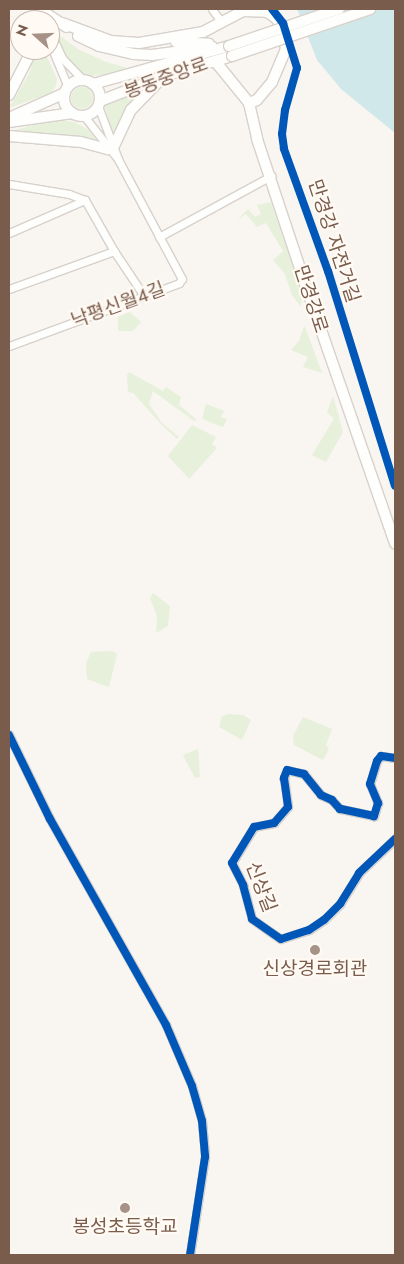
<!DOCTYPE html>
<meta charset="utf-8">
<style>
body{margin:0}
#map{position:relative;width:404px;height:1264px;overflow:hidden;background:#f9f5f0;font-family:Jost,"Noto Sans KR",sans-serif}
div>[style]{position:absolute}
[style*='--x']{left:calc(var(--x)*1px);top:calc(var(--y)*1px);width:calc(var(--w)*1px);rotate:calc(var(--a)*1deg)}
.green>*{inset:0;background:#e7f0db}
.round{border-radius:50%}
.water>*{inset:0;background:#d0e8ea}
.roads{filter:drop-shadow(1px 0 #d7d1cb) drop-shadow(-1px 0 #d7d1cb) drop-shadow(0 1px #d7d1cb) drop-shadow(0 -1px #d7d1cb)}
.street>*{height:7px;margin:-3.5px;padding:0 3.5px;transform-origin:3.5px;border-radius:3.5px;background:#fefefd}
.secondary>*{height:10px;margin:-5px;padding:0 5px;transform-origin:5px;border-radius:5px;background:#fefefd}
.secondary>.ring{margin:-5px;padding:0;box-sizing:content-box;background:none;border:10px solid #fefefd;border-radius:50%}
.bridges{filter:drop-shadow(1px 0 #d9d2cb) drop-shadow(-1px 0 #d9d2cb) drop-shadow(0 1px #d9d2cb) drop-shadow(0 -1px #d9d2cb)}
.secondary-bridge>*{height:10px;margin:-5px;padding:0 5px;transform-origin:5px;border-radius:5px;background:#fefefd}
.cycleway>*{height:8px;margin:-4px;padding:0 4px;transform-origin:4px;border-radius:4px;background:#0057b8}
.dots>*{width:14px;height:14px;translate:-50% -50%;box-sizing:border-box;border:2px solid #fffaf3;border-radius:50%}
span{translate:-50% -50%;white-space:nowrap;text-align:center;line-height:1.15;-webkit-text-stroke:4.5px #fffaf3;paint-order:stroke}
.street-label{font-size:19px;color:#7a5c4d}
.poi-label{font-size:19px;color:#7a5c4d}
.frame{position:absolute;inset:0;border:10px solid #7a5c4d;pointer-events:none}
.north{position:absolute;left:10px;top:10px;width:50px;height:50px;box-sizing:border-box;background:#fffaf3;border:1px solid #cabbb1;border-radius:50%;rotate:290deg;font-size:14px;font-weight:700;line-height:20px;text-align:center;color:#7a5c4d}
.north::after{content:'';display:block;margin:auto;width:18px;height:22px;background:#a69286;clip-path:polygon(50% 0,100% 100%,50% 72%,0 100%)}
</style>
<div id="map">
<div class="green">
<i style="clip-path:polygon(52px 30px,78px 49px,106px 62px,128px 68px,154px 65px,128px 73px,89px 76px,74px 69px)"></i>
<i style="clip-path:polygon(36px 50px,44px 50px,57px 79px,56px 86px,51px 93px,9px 108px,29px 74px)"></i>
<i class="round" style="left:71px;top:87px;width:22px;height:22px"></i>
<i style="clip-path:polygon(135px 94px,136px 98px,123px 112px,114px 136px,104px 105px)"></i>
<i style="clip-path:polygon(54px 119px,74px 122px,89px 130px,98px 143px,16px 130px)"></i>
<i style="clip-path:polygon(271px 202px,302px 293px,301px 307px,292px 295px,285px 274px,273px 260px,283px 251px,266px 223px,257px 227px,246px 214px,237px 220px,248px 209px,255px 217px,261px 214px,257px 205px)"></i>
<i style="clip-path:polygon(130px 312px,141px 322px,133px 331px,118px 331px,118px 317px)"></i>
<i style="clip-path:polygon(304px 326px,305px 327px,322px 373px,303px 367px,308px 357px,291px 350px,299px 341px)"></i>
<i style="clip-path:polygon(129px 372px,163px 391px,166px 387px,181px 397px,179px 405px,197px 420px,194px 421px,153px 391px,149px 404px,162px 423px,179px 437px,177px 439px,161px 424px,133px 393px,128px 392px,127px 375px)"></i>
<i style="clip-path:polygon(333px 396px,343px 432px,326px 462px,312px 455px,334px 419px,327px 412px)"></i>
<i style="clip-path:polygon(206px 404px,224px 411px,221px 417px,227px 419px,223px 427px,202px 419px)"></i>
<i style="clip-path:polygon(192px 425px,216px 437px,212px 444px,217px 448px,189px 479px,168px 456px)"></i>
<i style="clip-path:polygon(153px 593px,170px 606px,168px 626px,156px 633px,157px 616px,150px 598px)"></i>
<i style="clip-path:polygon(112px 651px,117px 654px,109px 687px,87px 679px,86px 663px,91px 652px)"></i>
<i style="clip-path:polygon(229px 714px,243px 715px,251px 720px,242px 740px,219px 727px,222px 716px)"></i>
<i style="clip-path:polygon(303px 717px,332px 729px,326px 745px,329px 749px,323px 760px,294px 745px,293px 736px)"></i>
<i style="clip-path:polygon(198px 749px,200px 777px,195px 778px,183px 755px)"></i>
</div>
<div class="water">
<i style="clip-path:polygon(297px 9px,395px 9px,395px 133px,341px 89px,317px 60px)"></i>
</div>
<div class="roads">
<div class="street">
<i style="--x:212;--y:9;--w:16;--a:55"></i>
<i style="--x:36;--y:13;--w:11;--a:41"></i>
<i style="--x:50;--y:32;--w:29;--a:65"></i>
<i style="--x:62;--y:58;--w:30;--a:46"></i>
<i style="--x:50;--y:44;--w:47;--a:67.3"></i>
<i style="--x:98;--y:106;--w:57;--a:69.3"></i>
<i style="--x:9;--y:184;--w:61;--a:9.5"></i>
<i style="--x:69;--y:194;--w:17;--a:21"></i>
<i style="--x:9;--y:233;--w:83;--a:-23.5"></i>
<i style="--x:159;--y:237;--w:128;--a:-28.6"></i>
<i style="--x:114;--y:251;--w:54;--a:56.3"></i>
<i style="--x:9;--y:289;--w:112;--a:-19.9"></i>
<i style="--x:114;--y:251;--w:59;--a:-119.6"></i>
<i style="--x:9;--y:346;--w:181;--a:-20.3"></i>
<i style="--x:179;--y:283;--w:5;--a:-53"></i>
<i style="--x:182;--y:279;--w:136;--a:-118.1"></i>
<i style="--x:118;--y:159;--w:55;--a:-128.3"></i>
<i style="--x:9;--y:735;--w:93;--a:64"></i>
<i style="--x:50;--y:819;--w:236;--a:60.6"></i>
<i style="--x:166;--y:1025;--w:66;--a:66.9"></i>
<i style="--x:192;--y:1086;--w:36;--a:74"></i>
<i style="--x:202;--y:1121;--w:36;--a:85"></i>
<i style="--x:205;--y:1157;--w:99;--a:98.7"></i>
<i style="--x:395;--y:758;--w:14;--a:-172"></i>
<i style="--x:381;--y:756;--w:6;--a:129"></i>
<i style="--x:377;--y:761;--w:24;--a:107"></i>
<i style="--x:370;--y:784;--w:21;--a:67"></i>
<i style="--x:378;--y:803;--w:14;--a:107"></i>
<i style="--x:374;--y:816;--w:35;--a:-168"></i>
<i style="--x:340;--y:809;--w:12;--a:-132"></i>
<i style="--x:332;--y:800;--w:12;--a:-156"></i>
<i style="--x:321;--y:795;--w:27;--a:-129"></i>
<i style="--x:304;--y:774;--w:17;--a:-167"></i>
<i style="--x:287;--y:770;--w:9;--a:111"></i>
<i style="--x:284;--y:778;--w:29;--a:82"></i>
<i style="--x:288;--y:807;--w:21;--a:131"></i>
<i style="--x:274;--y:823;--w:20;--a:169"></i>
<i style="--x:254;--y:827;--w:42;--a:121.4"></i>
<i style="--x:232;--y:863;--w:25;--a:63"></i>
<i style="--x:243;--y:885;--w:35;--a:75"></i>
<i style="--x:252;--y:919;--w:35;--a:35"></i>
<i style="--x:281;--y:939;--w:29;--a:-18"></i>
<i style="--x:309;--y:930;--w:18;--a:-34"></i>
<i style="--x:324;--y:920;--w:23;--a:-45"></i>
<i style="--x:340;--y:904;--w:36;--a:-58"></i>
<i style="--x:359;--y:873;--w:50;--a:-43.4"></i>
</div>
<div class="secondary">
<i style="--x:39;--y:9;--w:33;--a:33"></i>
<i style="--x:36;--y:20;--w:7;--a:-90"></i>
<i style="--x:62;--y:23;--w:52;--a:20.2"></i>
<i style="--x:111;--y:41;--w:28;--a:4"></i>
<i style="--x:139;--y:43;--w:65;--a:-9.8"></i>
<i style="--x:203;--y:32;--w:45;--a:-27.7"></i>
<i style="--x:243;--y:11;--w:24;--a:2"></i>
<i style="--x:267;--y:12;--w:11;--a:34"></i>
<i style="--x:276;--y:18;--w:15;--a:58"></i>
<i style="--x:284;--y:31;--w:18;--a:84"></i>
<i style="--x:286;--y:49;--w:36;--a:113"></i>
<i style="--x:272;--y:82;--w:23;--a:130"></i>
<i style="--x:257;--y:100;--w:9;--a:159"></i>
<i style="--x:78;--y:36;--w:23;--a:25"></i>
<i style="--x:99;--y:46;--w:35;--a:13"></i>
<i style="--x:133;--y:54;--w:19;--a:3"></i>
<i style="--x:152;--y:55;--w:61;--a:-7.6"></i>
<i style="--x:176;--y:42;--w:33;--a:3"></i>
<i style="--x:215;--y:61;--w:54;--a:51"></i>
<i style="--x:249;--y:103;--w:37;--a:77"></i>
<i style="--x:257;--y:139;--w:164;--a:71.6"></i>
<i style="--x:309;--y:295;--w:263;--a:70.9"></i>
<i class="ring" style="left:64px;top:80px;width:26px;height:26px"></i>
<i style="--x:93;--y:84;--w:141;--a:-15.6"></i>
<i style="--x:9;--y:95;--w:51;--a:-62.9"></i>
<i style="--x:100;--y:101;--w:72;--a:-21.2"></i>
<i style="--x:167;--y:75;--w:68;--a:-16.3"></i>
<i style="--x:9;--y:118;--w:61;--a:-24.1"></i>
<i style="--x:9;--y:122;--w:64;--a:-8.1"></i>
<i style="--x:9;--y:136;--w:72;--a:4.8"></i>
<i style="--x:81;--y:142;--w:28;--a:15"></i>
<i style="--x:114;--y:146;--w:40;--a:-65"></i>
<i style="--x:131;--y:110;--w:39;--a:-46"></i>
</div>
</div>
<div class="bridges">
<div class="secondary-bridge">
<i style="--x:229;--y:46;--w:116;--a:-18.6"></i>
<i style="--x:232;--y:56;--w:146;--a:-18.8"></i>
</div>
</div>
<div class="cycleway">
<i style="--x:272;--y:9;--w:18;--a:52"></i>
<i style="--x:283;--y:23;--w:47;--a:72.7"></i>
<i style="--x:297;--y:68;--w:44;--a:105.9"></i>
<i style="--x:285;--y:110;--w:24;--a:97"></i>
<i style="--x:282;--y:134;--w:15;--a:82"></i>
<i style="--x:284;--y:149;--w:130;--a:70.2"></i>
<i style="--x:328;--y:271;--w:225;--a:72.7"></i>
<i style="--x:9;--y:735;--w:93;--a:64"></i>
<i style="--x:50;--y:819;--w:236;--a:60.6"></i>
<i style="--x:166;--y:1025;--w:66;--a:66.9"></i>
<i style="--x:192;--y:1086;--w:36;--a:74"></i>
<i style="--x:202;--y:1121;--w:36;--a:85"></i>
<i style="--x:205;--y:1157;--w:99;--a:98.7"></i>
<i style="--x:395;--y:758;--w:14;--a:-172"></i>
<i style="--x:381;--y:756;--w:6;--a:129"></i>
<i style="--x:377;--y:761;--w:24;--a:107"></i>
<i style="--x:370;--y:784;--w:21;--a:67"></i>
<i style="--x:378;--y:803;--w:14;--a:107"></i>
<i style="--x:374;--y:816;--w:35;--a:-168"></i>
<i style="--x:340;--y:809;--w:12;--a:-132"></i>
<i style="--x:332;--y:800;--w:12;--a:-156"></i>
<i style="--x:321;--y:795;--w:27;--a:-129"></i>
<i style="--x:304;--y:774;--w:17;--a:-167"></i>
<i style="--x:287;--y:770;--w:9;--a:111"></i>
<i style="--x:284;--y:778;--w:29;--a:82"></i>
<i style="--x:288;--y:807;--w:21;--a:131"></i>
<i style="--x:274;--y:823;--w:20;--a:169"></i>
<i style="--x:254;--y:827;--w:42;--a:121.4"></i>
<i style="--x:232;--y:863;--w:25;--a:63"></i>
<i style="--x:243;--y:885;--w:35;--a:75"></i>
<i style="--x:252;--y:919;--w:35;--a:35"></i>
<i style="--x:281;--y:939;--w:29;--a:-18"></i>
<i style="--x:309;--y:930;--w:18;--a:-34"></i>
<i style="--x:324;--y:920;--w:23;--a:-45"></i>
<i style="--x:340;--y:904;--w:36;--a:-58"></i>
<i style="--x:359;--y:873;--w:50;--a:-43.4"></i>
</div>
<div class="dots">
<i style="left:315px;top:950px;background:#a69286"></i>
<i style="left:125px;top:1208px;background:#a69286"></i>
</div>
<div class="street-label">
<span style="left:166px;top:78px;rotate:-20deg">봉동중앙로</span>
<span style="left:334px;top:241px;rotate:72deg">만경강 자전거길</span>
<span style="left:311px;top:299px;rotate:72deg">만경강로</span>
<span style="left:118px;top:305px;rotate:-20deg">낙평신월4길</span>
<span style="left:261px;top:887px;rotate:69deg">신상길</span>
</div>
<div class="poi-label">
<span style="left:315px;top:969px">신상경로회관</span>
<span style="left:125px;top:1227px">봉성초등학교</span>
</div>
<div class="frame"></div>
<div class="north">N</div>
</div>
